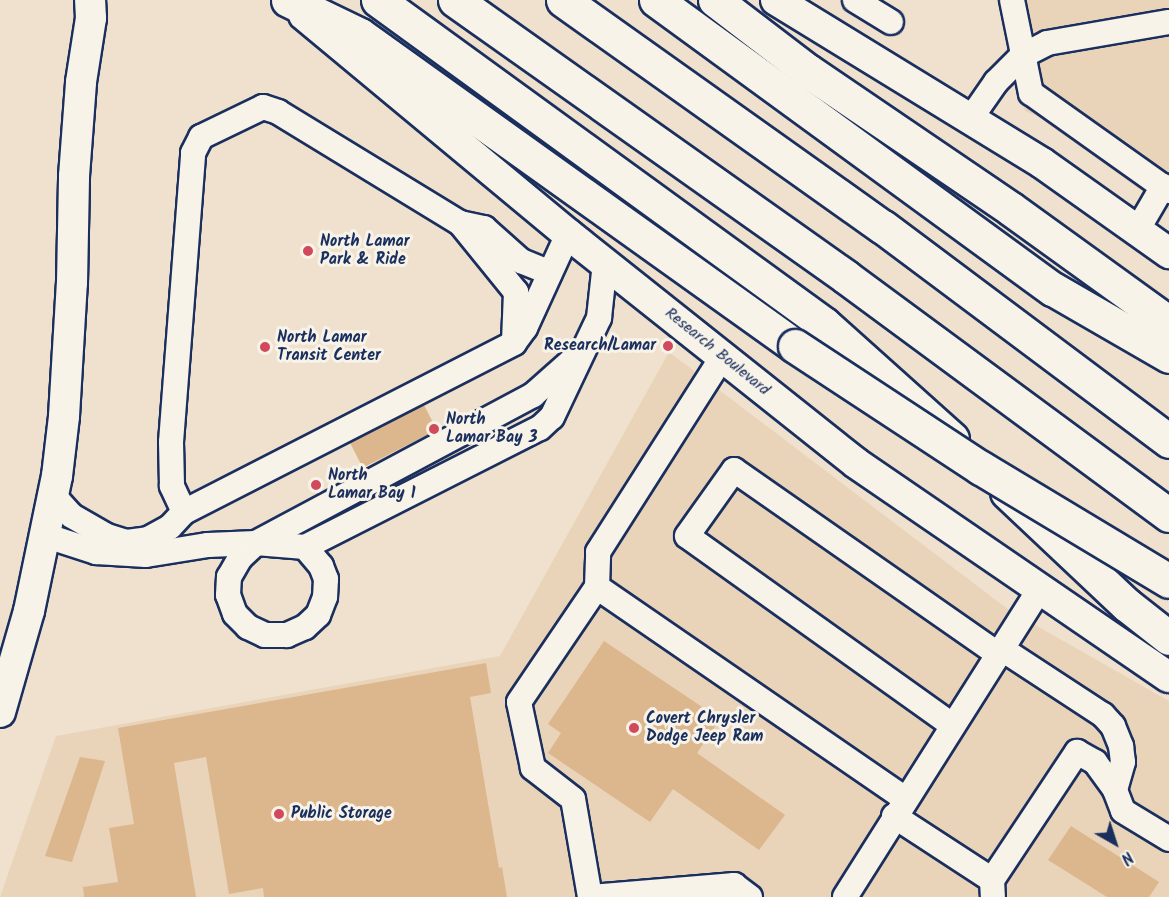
<!DOCTYPE html>
<style>
body{margin:0}
#map{position:relative;width:1169px;height:897px;overflow:hidden;background:#efe1cd;font-family:Kalam,sans-serif}
div>[style]{position:absolute}
[style*='--x']{left:calc(var(--x)*1px);top:calc(var(--y)*1px);width:calc(var(--w)*1px);rotate:calc(var(--a)*1deg)}
.built>*{inset:0;background:#e9d4ba}
.building>*{inset:0;background:#dcb68d;transform-origin:0 0}
.roads{filter:drop-shadow(2px 0 #1b2f5e) drop-shadow(-2px 0 #1b2f5e) drop-shadow(0 2px #1b2f5e) drop-shadow(0 -2px #1b2f5e)}
.minor>*{height:24px;margin:-12px;padding:0 12px;transform-origin:12px;border-radius:12px;background:#f7f3e8}
.major>*{height:30px;margin:-15px;padding:0 15px;transform-origin:15px;border-radius:15px;background:#f7f3e8}
.highway>*{height:33px;margin:-16.5px;padding:0 16.5px;transform-origin:16.5px;border-radius:16.5px;background:#f7f3e8}
.bridges{filter:drop-shadow(2px 0 #1b2f5e) drop-shadow(-2px 0 #1b2f5e) drop-shadow(0 2px #1b2f5e) drop-shadow(0 -2px #1b2f5e)}
.highway-bridge>*{height:33px;margin:-16.5px;padding:0 16.5px;transform-origin:16.5px;border-radius:16.5px;background:#f7f3e8}
.dots>*{width:16px;height:16px;translate:-50% -50%;box-sizing:border-box;border:3px solid #f7f3e8;border-radius:50%}
span{translate:-50% -50%;white-space:nowrap;text-align:center;line-height:1.15;-webkit-text-stroke:6px #f7f3e8;paint-order:stroke}
.poi-label{font-size:16px;color:#1b2f5e;font-weight:700}
.left{translate:0 -50%;text-align:left}
.right{translate:-100% -50%;text-align:right}
.street-label{font-size:16px;color:#1b2f5e}
.north{position:absolute;left:1085px;top:813px;width:60px;height:60px;-webkit-text-stroke:4px #f7f3e8;paint-order:stroke;rotate:141deg;font-size:16px;font-weight:700;line-height:24px;text-align:center;color:#1b2f5e}
.north::after{content:'';display:block;margin:auto;width:21px;height:27px;background:#1b2f5e;clip-path:polygon(50% 0,100% 100%,50% 72%,0 100%)}
</style>
<div id="map">
<div class="built">
<i style="clip-path:polygon(1005px 0,1169px 0,1169px 210px,1037px 116px,1025px 111px)"></i>
<i style="clip-path:polygon(669px 352px,1009px 610px,1169px 701px,1169px 897px,0 897px,56px 736px,500px 656px)"></i>
</div>
<div class="building">
<i style="left:424px;top:405px;width:28px;height:83px;rotate:63deg"></i>
<i style="clip-path:polygon(604px 641px,720px 719px,697px 753px,785px 815px,759px 850px,673px 789px,650px 822px,548px 753px,561px 733px,548px 724px)"></i>
<i style="clip-path:polygon(486px 663px,491px 693px,470px 697px,499px 868px,502px 867px,507px 897px,264px 897px,263px 888px,229px 894px,206px 757px,174px 763px,196px 897px,84px 897px,83px 887px,118px 882px,109px 828px,134px 824px,118px 728px)"></i>
<i style="clip-path:polygon(80px 757px,105px 761px,72px 862px,45px 856px)"></i>
<i style="clip-path:polygon(1071px 826px,1159px 882px,1149px 897px,1107px 897px,1048px 860px)"></i>
</div>
<div class="roads">
<div class="minor">
<i style="--x:855;--y:0;--w:42;--a:31.4"></i>
<i style="--x:1012;--y:0;--w:95;--a:78.5"></i>
<i style="--x:1031;--y:93;--w:169;--a:35.4"></i>
<i style="--x:971;--y:118;--w:44;--a:-55.2"></i>
<i style="--x:996;--y:82;--w:37;--a:-45"></i>
<i style="--x:1022;--y:56;--w:28;--a:-27"></i>
<i style="--x:1047;--y:43;--w:124;--a:-9.8"></i>
<i style="--x:460;--y:223;--w:89;--a:50.9"></i>
<i style="--x:516;--y:292;--w:50;--a:92.3"></i>
<i style="--x:1138;--y:229;--w:50;--a:-59.8"></i>
<i style="--x:53;--y:495;--w:28;--a:48"></i>
<i style="--x:72;--y:516;--w:40;--a:29.7"></i>
<i style="--x:107;--y:536;--w:21;--a:17"></i>
<i style="--x:127;--y:542;--w:21;--a:-8"></i>
<i style="--x:148;--y:539;--w:25;--a:-29"></i>
<i style="--x:170;--y:527;--w:21;--a:-47"></i>
<i style="--x:184;--y:512;--w:371;--a:-27.1"></i>
<i style="--x:514;--y:343;--w:19;--a:-54"></i>
<i style="--x:525;--y:328;--w:103;--a:-65.4"></i>
<i style="--x:184;--y:512;--w:29;--a:-115"></i>
<i style="--x:172;--y:486;--w:44;--a:-91.3"></i>
<i style="--x:171;--y:442;--w:290;--a:-85.6"></i>
<i style="--x:193;--y:153;--w:18;--a:-63"></i>
<i style="--x:201;--y:137;--w:69;--a:-25.8"></i>
<i style="--x:263;--y:107;--w:16;--a:18"></i>
<i style="--x:278;--y:112;--w:213;--a:31.4"></i>
<i style="--x:460;--y:223;--w:25;--a:12"></i>
<i style="--x:484;--y:228;--w:50;--a:41.7"></i>
<i style="--x:521;--y:261;--w:31;--a:22"></i>
<i style="--x:47;--y:536;--w:52;--a:18.1"></i>
<i style="--x:96;--y:552;--w:50;--a:3.4"></i>
<i style="--x:146;--y:555;--w:63;--a:-9.2"></i>
<i style="--x:208;--y:545;--w:48;--a:-2.4"></i>
<i style="--x:256;--y:543;--w:49;--a:4.7"></i>
<i style="--x:305;--y:547;--w:263;--a:-26.9"></i>
<i style="--x:540;--y:428;--w:16;--a:-43"></i>
<i style="--x:552;--y:417;--w:110;--a:-64.6"></i>
<i style="--x:599;--y:318;--w:55;--a:-83.8"></i>
<i style="--x:305;--y:547;--w:25;--a:50"></i>
<i style="--x:321;--y:566;--w:14;--a:69"></i>
<i style="--x:326;--y:579;--w:18;--a:93"></i>
<i style="--x:325;--y:597;--w:19;--a:111"></i>
<i style="--x:318;--y:615;--w:18;--a:137"></i>
<i style="--x:305;--y:627;--w:20;--a:156"></i>
<i style="--x:287;--y:635;--w:22;--a:180"></i>
<i style="--x:265;--y:635;--w:19;--a:-155"></i>
<i style="--x:248;--y:627;--w:18;--a:-135"></i>
<i style="--x:235;--y:614;--w:20;--a:-110"></i>
<i style="--x:228;--y:595;--w:18;--a:-87"></i>
<i style="--x:229;--y:577;--w:22;--a:-60"></i>
<i style="--x:240;--y:558;--w:22;--a:-43"></i>
<i style="--x:256;--y:543;--w:314;--a:-28.1"></i>
<i style="--x:533;--y:395;--w:59;--a:-41.6"></i>
<i style="--x:597;--y:587;--w:35;--a:-88"></i>
<i style="--x:598;--y:552;--w:231;--a:-57.5"></i>
<i style="--x:1002;--y:649;--w:121;--a:33.2"></i>
<i style="--x:1103;--y:715;--w:15;--a:48"></i>
<i style="--x:1113;--y:726;--w:22;--a:68"></i>
<i style="--x:1121;--y:746;--w:16;--a:83"></i>
<i style="--x:1123;--y:762;--w:29;--a:106"></i>
<i style="--x:952;--y:725;--w:325;--a:-144.5"></i>
<i style="--x:687;--y:536;--w:81;--a:-54.5"></i>
<i style="--x:734;--y:470;--w:322;--a:34.9"></i>
<i style="--x:894;--y:816;--w:117;--a:33.1"></i>
<i style="--x:992;--y:880;--w:17;--a:87"></i>
<i style="--x:992;--y:880;--w:154;--a:-56.4"></i>
<i style="--x:1077;--y:752;--w:21;--a:29"></i>
<i style="--x:1095;--y:762;--w:34;--a:54"></i>
<i style="--x:1115;--y:790;--w:22;--a:69"></i>
<i style="--x:1123;--y:811;--w:54;--a:31.3"></i>
<i style="--x:590;--y:897;--w:99;--a:-99.8"></i>
<i style="--x:573;--y:799;--w:51;--a:-142.2"></i>
<i style="--x:533;--y:768;--w:67;--a:-102"></i>
<i style="--x:519;--y:702;--w:139;--a:-55.9"></i>
<i style="--x:597;--y:587;--w:374;--a:34.5"></i>
<i style="--x:591;--y:897;--w:144;--a:-4.8"></i>
<i style="--x:734;--y:885;--w:20;--a:37"></i>
<i style="--x:845;--y:897;--w:365;--a:-57.7"></i>
</div>
<div class="major">
<i style="--x:776;--y:0;--w:312;--a:31.5"></i>
<i style="--x:1042;--y:163;--w:156;--a:35.3"></i>
<i style="--x:304;--y:15;--w:343;--a:39.7"></i>
<i style="--x:568;--y:234;--w:368;--a:38.5"></i>
<i style="--x:856;--y:463;--w:379;--a:34.4"></i>
<i style="--x:0;--y:712;--w:105;--a:-74"></i>
<i style="--x:29;--y:611;--w:138;--a:-78.3"></i>
<i style="--x:57;--y:476;--w:60;--a:-83.3"></i>
<i style="--x:64;--y:416;--w:133;--a:-86.6"></i>
<i style="--x:72;--y:283;--w:107;--a:-88.9"></i>
<i style="--x:74;--y:176;--w:94;--a:-85.7"></i>
<i style="--x:81;--y:82;--w:65;--a:-81.1"></i>
<i style="--x:91;--y:18;--w:18;--a:-93"></i>
</div>
<div class="highway">
<i style="--x:288;--y:0;--w:80;--a:25.9"></i>
<i style="--x:360;--y:35;--w:535;--a:35.56"></i>
<i style="--x:378;--y:0;--w:551;--a:36"></i>
<i style="--x:824;--y:324;--w:172;--a:41.9"></i>
<i style="--x:455;--y:0;--w:479;--a:35.3"></i>
<i style="--x:846;--y:277;--w:401;--a:36.4"></i>
<i style="--x:563;--y:0;--w:392;--a:35.4"></i>
<i style="--x:883;--y:227;--w:357;--a:36.8"></i>
<i style="--x:656;--y:0;--w:491;--a:36.1"></i>
<i style="--x:1053;--y:289;--w:134;--a:30"></i>
<i style="--x:715;--y:0;--w:117;--a:37.4"></i>
<i style="--x:808;--y:71;--w:245;--a:34.2"></i>
<i style="--x:1011;--y:209;--w:195;--a:35.8"></i>
<i style="--x:1007;--y:492;--w:165;--a:43.3"></i>
<i style="--x:1127;--y:605;--w:53;--a:38.2"></i>
</div>
</div>
<div class="bridges">
<div class="highway-bridge">
<i style="--x:795;--y:346;--w:222;--a:33.3"></i>
<i style="--x:981;--y:468;--w:219;--a:31"></i>
</div>
</div>
<div class="dots">
<i style="left:308px;top:251px;background:#d1495b"></i>
<i style="left:668px;top:346px;background:#d1495b"></i>
<i style="left:265px;top:347px;background:#d1495b"></i>
<i style="left:434px;top:429px;background:#d1495b"></i>
<i style="left:316px;top:485px;background:#d1495b"></i>
<i style="left:634px;top:728px;background:#d1495b"></i>
<i style="left:279px;top:814px;background:#d1495b"></i>
</div>
<div class="poi-label">
<span class="left" style="left:320px;top:251px">North Lamar<br>Park &amp; Ride</span>
<span class="left" style="left:277px;top:347px">North Lamar<br>Transit Center</span>
<span class="right" style="left:656px;top:346px">Research/Lamar</span>
<span class="left" style="left:446px;top:429px">North<br>Lamar Bay 3</span>
<span class="left" style="left:328px;top:485px">North<br>Lamar Bay 1</span>
<span class="left" style="left:646px;top:728px">Covert Chrysler<br>Dodge Jeep Ram</span>
<span class="left" style="left:291px;top:814px">Public Storage</span>
</div>
<div class="street-label">
<span style="left:717px;top:352px;rotate:39deg">Research Boulevard</span>
</div>
<div class="north">N</div>
</div>
